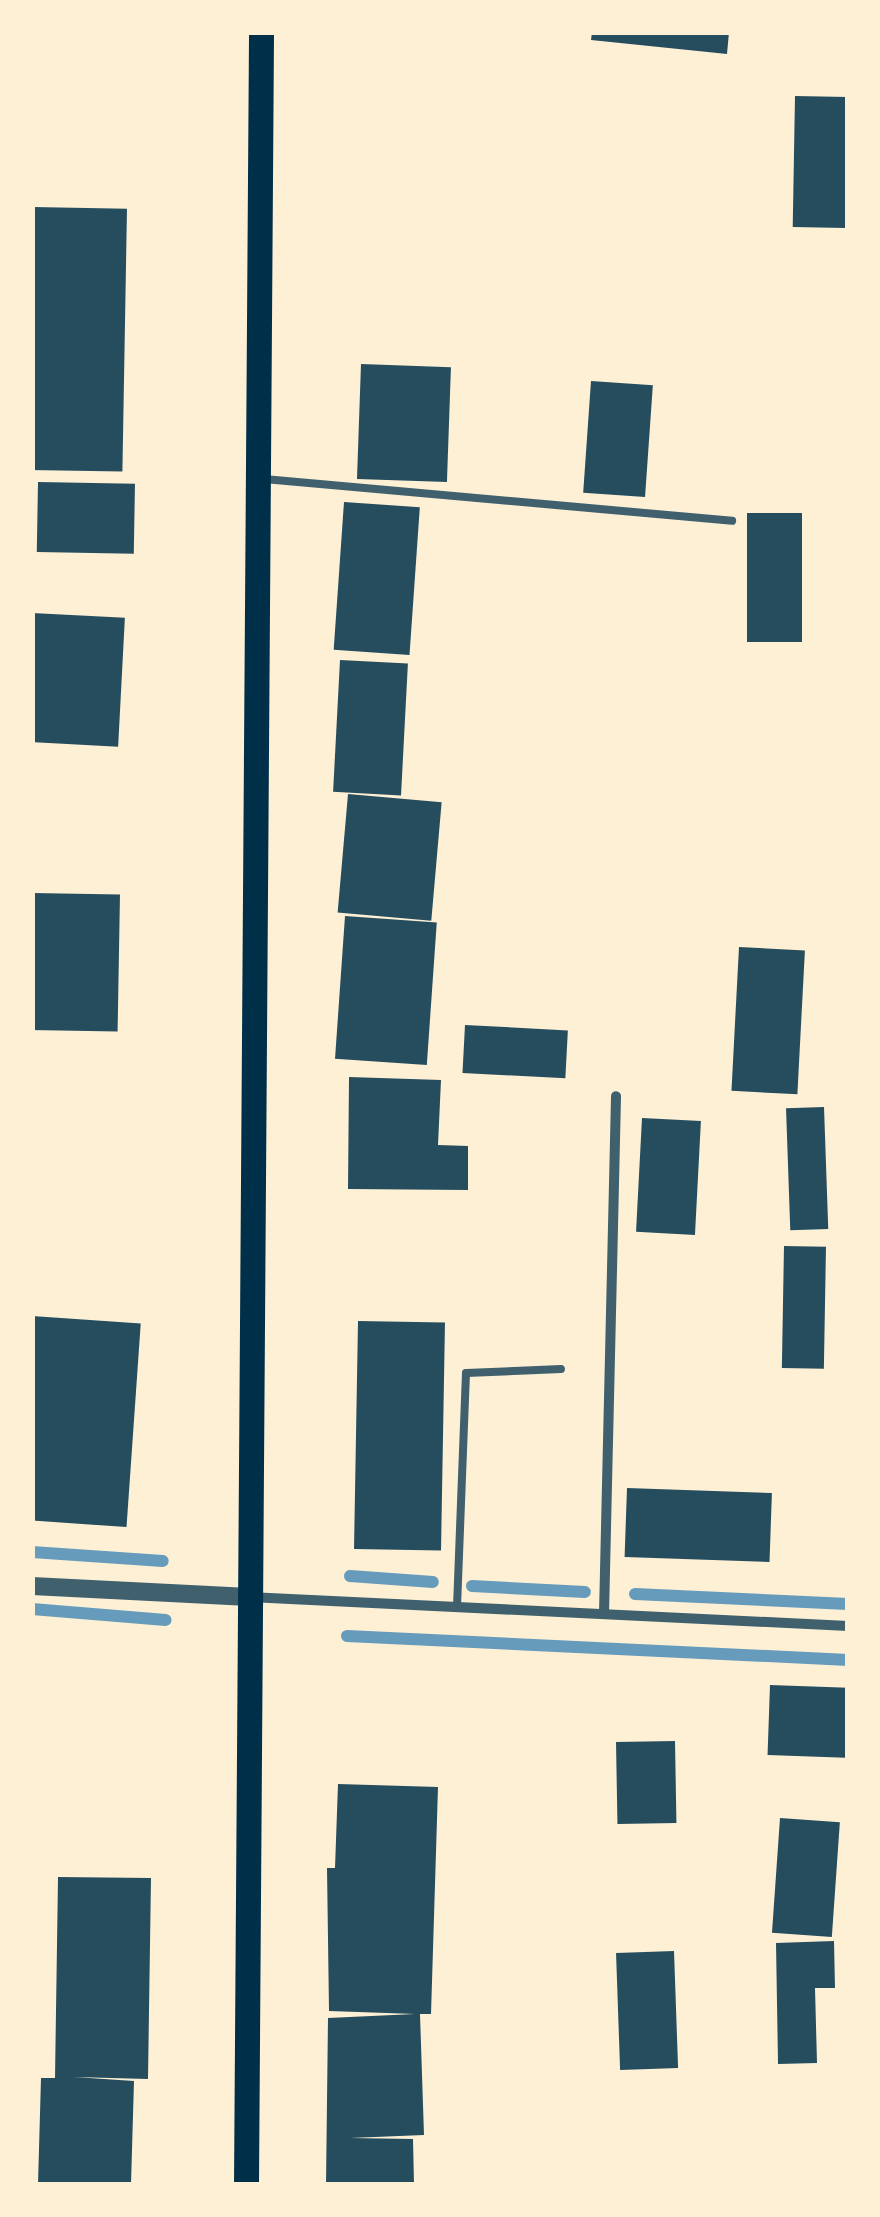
<!DOCTYPE html>
<style>
body{margin:0}
#map{position:relative;width:880px;height:2217px;overflow:hidden;background:#fdf0d5;font-family:Karla,sans-serif}
div>[style]{position:absolute}
[style*='--x']{left:calc(var(--x)*1px);top:calc(var(--y)*1px);width:calc(var(--w)*1px);rotate:calc(var(--a)*1deg)}
.stream>*{height:12px;margin:-6px;padding:0 6px;transform-origin:6px;border-radius:6px;background:#669bbc}
.building>*{inset:0;background:#264d5e;transform-origin:0 0}
.service>*{height:8px;margin:-4px;padding:0 4px;transform-origin:4px;border-radius:4px;background:#3f606c}
.minor>*{height:10px;margin:-5px;padding:0 5px;transform-origin:5px;border-radius:5px;background:#3f606c}
.tertiary>*{height:18px;margin:-9px;padding:0 9px;transform-origin:9px;border-radius:9px;background:#3f606c}
.primary>*{height:25px;margin:-12.5px;padding:0 12.5px;transform-origin:12.5px;border-radius:12.5px;background:#003049}
span{translate:-50% -50%;white-space:nowrap;text-align:center;line-height:1.15;-webkit-text-stroke:10px #fdf0d5;paint-order:stroke}
.frame{position:absolute;inset:0;border:35px solid #fdf0d5;pointer-events:none}
</style>
<div id="map">
<div class="stream">
<i style="--x:32;--y:1552;--w:131;--a:3.9"></i>
<i style="--x:350;--y:1576;--w:83;--a:4.1"></i>
<i style="--x:472;--y:1586;--w:113;--a:3"></i>
<i style="--x:635;--y:1594;--w:213;--a:2.7"></i>
<i style="--x:32;--y:1609;--w:134;--a:4.7"></i>
<i style="--x:347;--y:1636;--w:502;--a:2.74"></i>
</div>
<div class="building">
<i style="clip-path:polygon(592px 32px,729px 32px,727px 54px,591px 40px)"></i>
<i style="left:795px;top:96px;width:53px;height:131px;rotate:1deg"></i>
<i style="left:33px;top:207px;width:94px;height:263px;rotate:1deg"></i>
<i style="left:361px;top:364px;width:90px;height:115px;rotate:2deg"></i>
<i style="left:591px;top:381px;width:62px;height:112px;rotate:4deg"></i>
<i style="left:38px;top:482px;width:97px;height:70px;rotate:1deg"></i>
<i style="left:344px;top:502px;width:76px;height:148px;rotate:4deg"></i>
<i style="left:747px;top:513px;width:55px;height:129px"></i>
<i style="left:32px;top:613px;width:93px;height:129px;rotate:3deg"></i>
<i style="left:340px;top:660px;width:68px;height:132px;rotate:3deg"></i>
<i style="left:348px;top:794px;width:94px;height:119px;rotate:5deg"></i>
<i style="left:32px;top:893px;width:88px;height:137px;rotate:1deg"></i>
<i style="left:345px;top:916px;width:92px;height:143px;rotate:4deg"></i>
<i style="left:739px;top:947px;width:66px;height:144px;rotate:3deg"></i>
<i style="left:465px;top:1025px;width:103px;height:48px;rotate:3deg"></i>
<i style="clip-path:polygon(349px 1077px,441px 1080px,438px 1145px,468px 1146px,468px 1190px,348px 1189px)"></i>
<i style="left:824px;top:1107px;width:122px;height:38px;rotate:88deg"></i>
<i style="left:642px;top:1118px;width:59px;height:114px;rotate:3deg"></i>
<i style="left:784px;top:1246px;width:42px;height:122px;rotate:1deg"></i>
<i style="left:32px;top:1316px;width:109px;height:204px;rotate:4deg"></i>
<i style="left:358px;top:1321px;width:87px;height:228px;rotate:1deg"></i>
<i style="left:627px;top:1488px;width:145px;height:69px;rotate:2deg"></i>
<i style="left:770px;top:1685px;width:78px;height:70px;rotate:2deg"></i>
<i style="left:675px;top:1741px;width:82px;height:59px;rotate:89deg"></i>
<i style="clip-path:polygon(338px 1784px,438px 1787px,431px 2014px,420px 2014px,424px 2135px,350px 2138px,413px 2139px,414px 2184px,326px 2184px,328px 2018px,415px 2014px,329px 2011px,327px 1868px,335px 1868px)"></i>
<i style="left:780px;top:1818px;width:60px;height:115px;rotate:4deg"></i>
<i style="clip-path:polygon(58px 1877px,151px 1878px,148px 2079px,74px 2077px,134px 2081px,131px 2184px,38px 2184px,41px 2078px,55px 2078px)"></i>
<i style="clip-path:polygon(834px 1941px,835px 1988px,815px 1988px,817px 2063px,778px 2064px,776px 1943px)"></i>
<i style="left:674px;top:1951px;width:117px;height:58px;rotate:88deg"></i>
</div>
<div class="service">
<i style="--x:264;--y:479;--w:470;--a:5.1"></i>
<i style="--x:457;--y:1607;--w:234;--a:-87.8"></i>
<i style="--x:466;--y:1373;--w:95;--a:-2.4"></i>
</div>
<div class="minor">
<i style="--x:249;--y:1597;--w:600;--a:2.77"></i>
<i style="--x:604;--y:1614;--w:518;--a:-88.67"></i>
</div>
<div class="tertiary">
<i style="--x:32;--y:1586;--w:217;--a:2.9"></i>
</div>
<div class="primary">
<i style="--x:246;--y:2184;--w:2152;--a:-89.6"></i>
</div>
<div class="frame"></div>
</div>
